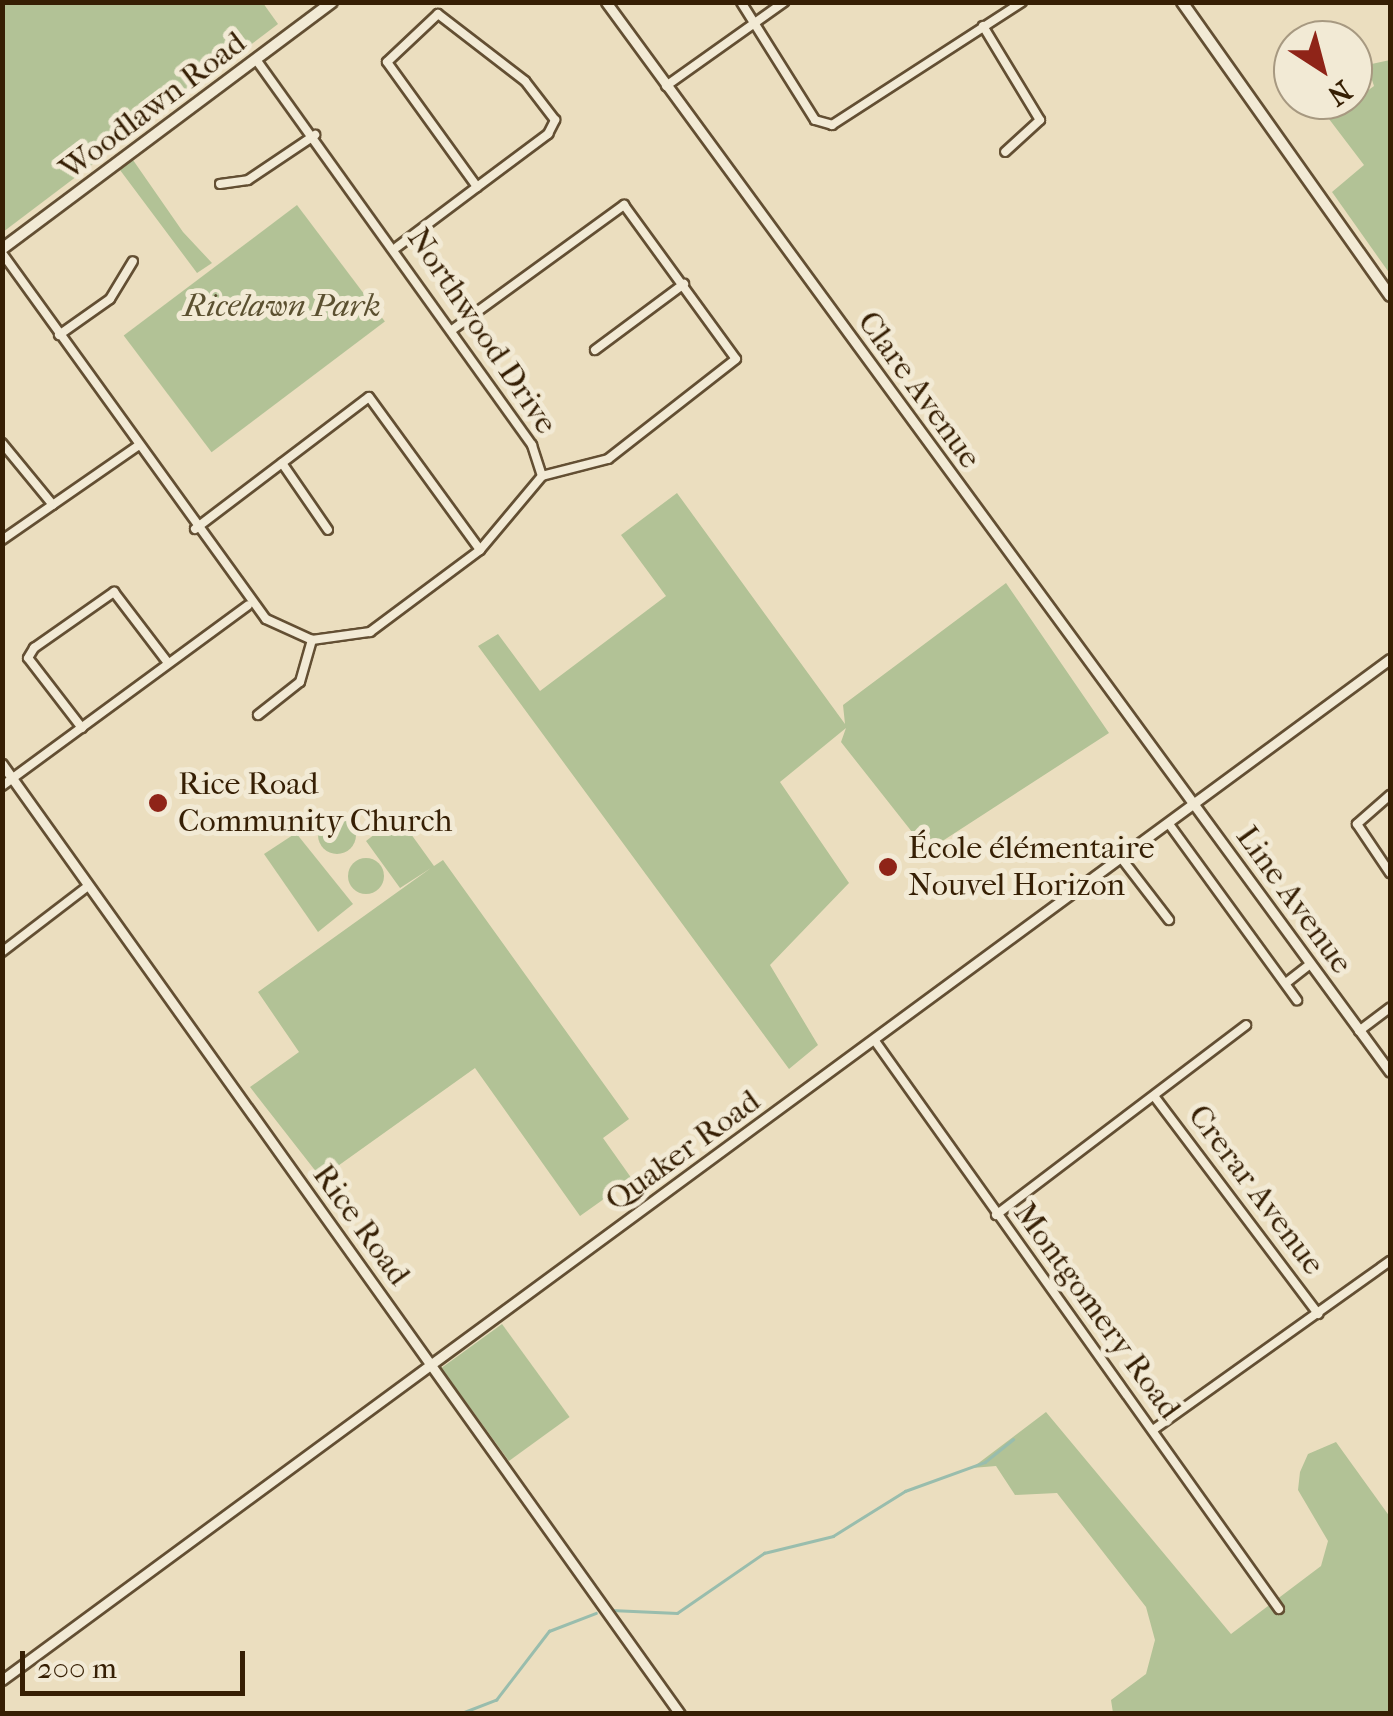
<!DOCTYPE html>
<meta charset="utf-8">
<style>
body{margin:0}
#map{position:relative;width:1393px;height:1716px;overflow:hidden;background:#ebdebf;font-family:"IM FELL French Canon",serif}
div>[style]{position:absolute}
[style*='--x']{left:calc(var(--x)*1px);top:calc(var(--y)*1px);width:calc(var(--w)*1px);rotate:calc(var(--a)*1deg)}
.green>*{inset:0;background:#b2c296;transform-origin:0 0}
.round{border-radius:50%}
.stream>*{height:2.5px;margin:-1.25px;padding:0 1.25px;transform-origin:1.25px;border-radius:1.25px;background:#99bdad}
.roads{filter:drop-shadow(2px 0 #634f33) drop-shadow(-2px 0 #634f33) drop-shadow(0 2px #634f33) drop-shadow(0 -2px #634f33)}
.minor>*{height:8px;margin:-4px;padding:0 4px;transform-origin:4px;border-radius:4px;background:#f2ead5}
.tertiary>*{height:9px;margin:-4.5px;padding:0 4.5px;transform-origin:4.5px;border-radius:4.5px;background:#f2ead5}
.secondary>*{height:10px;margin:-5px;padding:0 5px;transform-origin:5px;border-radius:5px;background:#f2ead5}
.dots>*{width:28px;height:28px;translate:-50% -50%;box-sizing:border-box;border:5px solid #f2ead5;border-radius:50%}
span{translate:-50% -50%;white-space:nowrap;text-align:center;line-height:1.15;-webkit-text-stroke:10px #f2ead5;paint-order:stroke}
.street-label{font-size:32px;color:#361f04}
.park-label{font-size:32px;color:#5b5030;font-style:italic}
.poi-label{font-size:32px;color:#361f04}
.left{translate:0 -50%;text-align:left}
.frame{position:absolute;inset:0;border:5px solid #361f04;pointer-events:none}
.north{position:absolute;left:1273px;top:20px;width:100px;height:100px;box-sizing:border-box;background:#f2ead5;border:2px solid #a79981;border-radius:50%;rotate:144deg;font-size:28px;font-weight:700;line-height:40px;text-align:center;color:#361f04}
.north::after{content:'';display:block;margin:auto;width:35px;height:45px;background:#8f2418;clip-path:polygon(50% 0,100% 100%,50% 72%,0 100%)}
.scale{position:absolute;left:20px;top:1651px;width:225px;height:45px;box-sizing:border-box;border:5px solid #361f04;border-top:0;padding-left:12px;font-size:30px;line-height:35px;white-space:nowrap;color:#361f04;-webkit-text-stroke:8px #f2ead5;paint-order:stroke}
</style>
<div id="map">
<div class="green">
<i style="clip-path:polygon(3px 2px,263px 3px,278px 24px,3px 232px)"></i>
<i style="clip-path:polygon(1390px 60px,1390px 274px,1332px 192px,1364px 165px,1329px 119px,1374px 86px,1367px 65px)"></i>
<i style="clip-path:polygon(133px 160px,183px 232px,212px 263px,197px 273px,120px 170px)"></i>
<i style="left:297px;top:205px;width:146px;height:217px;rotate:53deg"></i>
<i style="clip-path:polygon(677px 493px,845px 724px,843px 705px,1006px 583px,1109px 733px,927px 851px,841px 742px,846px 728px,780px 782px,849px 883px,770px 965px,818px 1045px,789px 1069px,478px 646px,498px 634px,540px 691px,666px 596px,621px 535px)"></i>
<i class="round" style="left:318px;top:816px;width:38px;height:38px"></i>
<i style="clip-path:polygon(398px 816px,434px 866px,443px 860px,629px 1119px,603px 1138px,632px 1179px,580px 1216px,475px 1068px,321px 1178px,250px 1087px,299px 1052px,258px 992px,431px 868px,400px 888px,366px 841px)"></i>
<i style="clip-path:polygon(296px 833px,353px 904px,318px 932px,264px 854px)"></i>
<i class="round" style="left:348px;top:858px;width:36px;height:36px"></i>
<i style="left:502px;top:1324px;width:115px;height:75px;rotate:54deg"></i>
<i style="clip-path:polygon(1046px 1412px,1231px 1634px,1321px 1566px,1328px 1541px,1298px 1490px,1300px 1472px,1308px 1454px,1336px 1442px,1390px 1517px,1390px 1713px,1113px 1713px,1111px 1700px,1146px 1674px,1155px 1640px,1146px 1607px,1057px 1493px,1015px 1495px,996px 1466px,972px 1468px)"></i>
</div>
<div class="stream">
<i style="--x:611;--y:1610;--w:66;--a:2.6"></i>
<i style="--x:677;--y:1613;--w:106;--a:-34.6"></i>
<i style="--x:764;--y:1553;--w:71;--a:-13.8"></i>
<i style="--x:833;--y:1536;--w:85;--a:-32"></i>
<i style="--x:905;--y:1491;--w:85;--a:-19.9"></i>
<i style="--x:985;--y:1462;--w:36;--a:-39"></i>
<i style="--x:400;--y:1714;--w:26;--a:0"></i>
<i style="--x:459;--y:1714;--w:40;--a:-21"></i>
<i style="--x:496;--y:1700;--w:87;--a:-52.5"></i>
<i style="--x:549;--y:1631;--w:50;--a:-21"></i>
</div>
<div class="roads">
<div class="minor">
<i style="--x:741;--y:2;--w:139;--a:57.9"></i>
<i style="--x:815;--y:120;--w:18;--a:16"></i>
<i style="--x:832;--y:125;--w:226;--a:-32.9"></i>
<i style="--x:983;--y:26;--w:110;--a:58.8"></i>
<i style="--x:1040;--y:120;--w:47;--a:137.6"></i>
<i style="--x:666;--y:86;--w:145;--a:-35.4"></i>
<i style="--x:220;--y:184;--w:28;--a:-8"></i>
<i style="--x:248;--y:180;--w:81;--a:-33.9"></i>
<i style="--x:397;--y:247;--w:100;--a:-36.9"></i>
<i style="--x:477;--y:187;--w:89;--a:-36.7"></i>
<i style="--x:548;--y:134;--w:16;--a:-63"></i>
<i style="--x:555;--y:120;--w:49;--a:-127.6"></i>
<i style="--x:525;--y:81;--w:110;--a:-142.4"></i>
<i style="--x:438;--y:14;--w:70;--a:136.7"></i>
<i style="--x:387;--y:62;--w:154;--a:54.2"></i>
<i style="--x:2;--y:253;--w:451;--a:54.2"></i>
<i style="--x:266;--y:619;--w:51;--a:24.5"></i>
<i style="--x:312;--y:640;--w:59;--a:-7.9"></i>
<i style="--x:370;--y:632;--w:137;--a:-36.7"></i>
<i style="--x:480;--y:550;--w:97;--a:-50"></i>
<i style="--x:542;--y:476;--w:33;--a:-108"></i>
<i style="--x:532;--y:445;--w:474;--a:-125.6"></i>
<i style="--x:452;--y:330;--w:213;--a:-36"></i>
<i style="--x:624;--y:205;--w:190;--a:54"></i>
<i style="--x:736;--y:359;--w:162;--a:142"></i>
<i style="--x:608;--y:459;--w:68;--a:165.6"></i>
<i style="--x:59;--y:335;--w:62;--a:-35.2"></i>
<i style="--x:110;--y:299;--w:44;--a:-58.8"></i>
<i style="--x:595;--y:350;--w:111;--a:-36.6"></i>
<i style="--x:2;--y:443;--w:80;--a:50.6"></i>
<i style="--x:282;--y:463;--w:81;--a:55.5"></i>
<i style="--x:195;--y:529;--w:218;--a:-37.2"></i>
<i style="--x:369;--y:397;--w:189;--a:54"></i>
<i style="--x:2;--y:540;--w:165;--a:-34.7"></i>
<i style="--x:258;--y:715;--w:53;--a:-38.2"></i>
<i style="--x:300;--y:682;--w:44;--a:-74.1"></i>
<i style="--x:82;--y:728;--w:88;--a:-127.6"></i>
<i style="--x:28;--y:658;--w:12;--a:-59"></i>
<i style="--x:34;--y:648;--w:98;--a:-35"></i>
<i style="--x:114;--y:592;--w:89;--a:52.7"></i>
<i style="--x:2;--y:786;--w:305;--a:-36.3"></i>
<i style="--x:1390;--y:795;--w:44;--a:138.7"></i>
<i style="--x:1357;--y:824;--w:59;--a:56"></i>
<i style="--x:1169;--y:824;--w:218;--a:54"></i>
<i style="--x:1122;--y:859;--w:77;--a:52.4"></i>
<i style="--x:2;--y:952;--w:108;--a:-37.5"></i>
<i style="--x:1286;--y:983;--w:31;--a:-38"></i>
<i style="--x:1359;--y:1031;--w:39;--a:-37"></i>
<i style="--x:875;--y:1041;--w:697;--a:54.58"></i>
<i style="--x:1154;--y:1096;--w:273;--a:53"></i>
<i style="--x:996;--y:1215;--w:314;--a:-37.2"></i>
<i style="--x:1153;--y:1430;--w:291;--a:-35.5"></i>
</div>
<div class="tertiary">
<i style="--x:606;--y:2;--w:1326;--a:53.77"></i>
<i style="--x:2;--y:764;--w:1167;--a:54.49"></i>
<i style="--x:2;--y:1680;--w:1723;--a:-36.34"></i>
</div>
<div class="secondary">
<i style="--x:1182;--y:2;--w:360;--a:54.7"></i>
<i style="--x:2;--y:249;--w:412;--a:-36.8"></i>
</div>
</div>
<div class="dots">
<i style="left:158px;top:803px;background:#8f2418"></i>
<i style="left:888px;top:867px;background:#8f2418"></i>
</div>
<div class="street-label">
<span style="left:153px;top:106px;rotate:-37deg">Woodlawn Road</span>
<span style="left:482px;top:331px;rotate:56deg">Northwood Drive</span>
<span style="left:919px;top:390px;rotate:54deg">Clare Avenue</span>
<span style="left:1294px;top:900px;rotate:54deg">Line Avenue</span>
<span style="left:683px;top:1151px;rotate:-36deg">Quaker Road</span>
<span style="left:1256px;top:1190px;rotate:53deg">Crerar Avenue</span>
<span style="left:361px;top:1225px;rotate:54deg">Rice Road</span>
<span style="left:1097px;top:1311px;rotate:54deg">Montgomery Road</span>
</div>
<div class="park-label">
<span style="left:282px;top:306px">Ricelawn Park</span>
</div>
<div class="poi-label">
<span class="left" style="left:178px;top:803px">Rice Road<br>Community Church</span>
<span class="left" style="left:908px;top:867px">École élémentaire<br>Nouvel Horizon</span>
</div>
<div class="frame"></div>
<div class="north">N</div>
<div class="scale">200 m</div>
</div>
